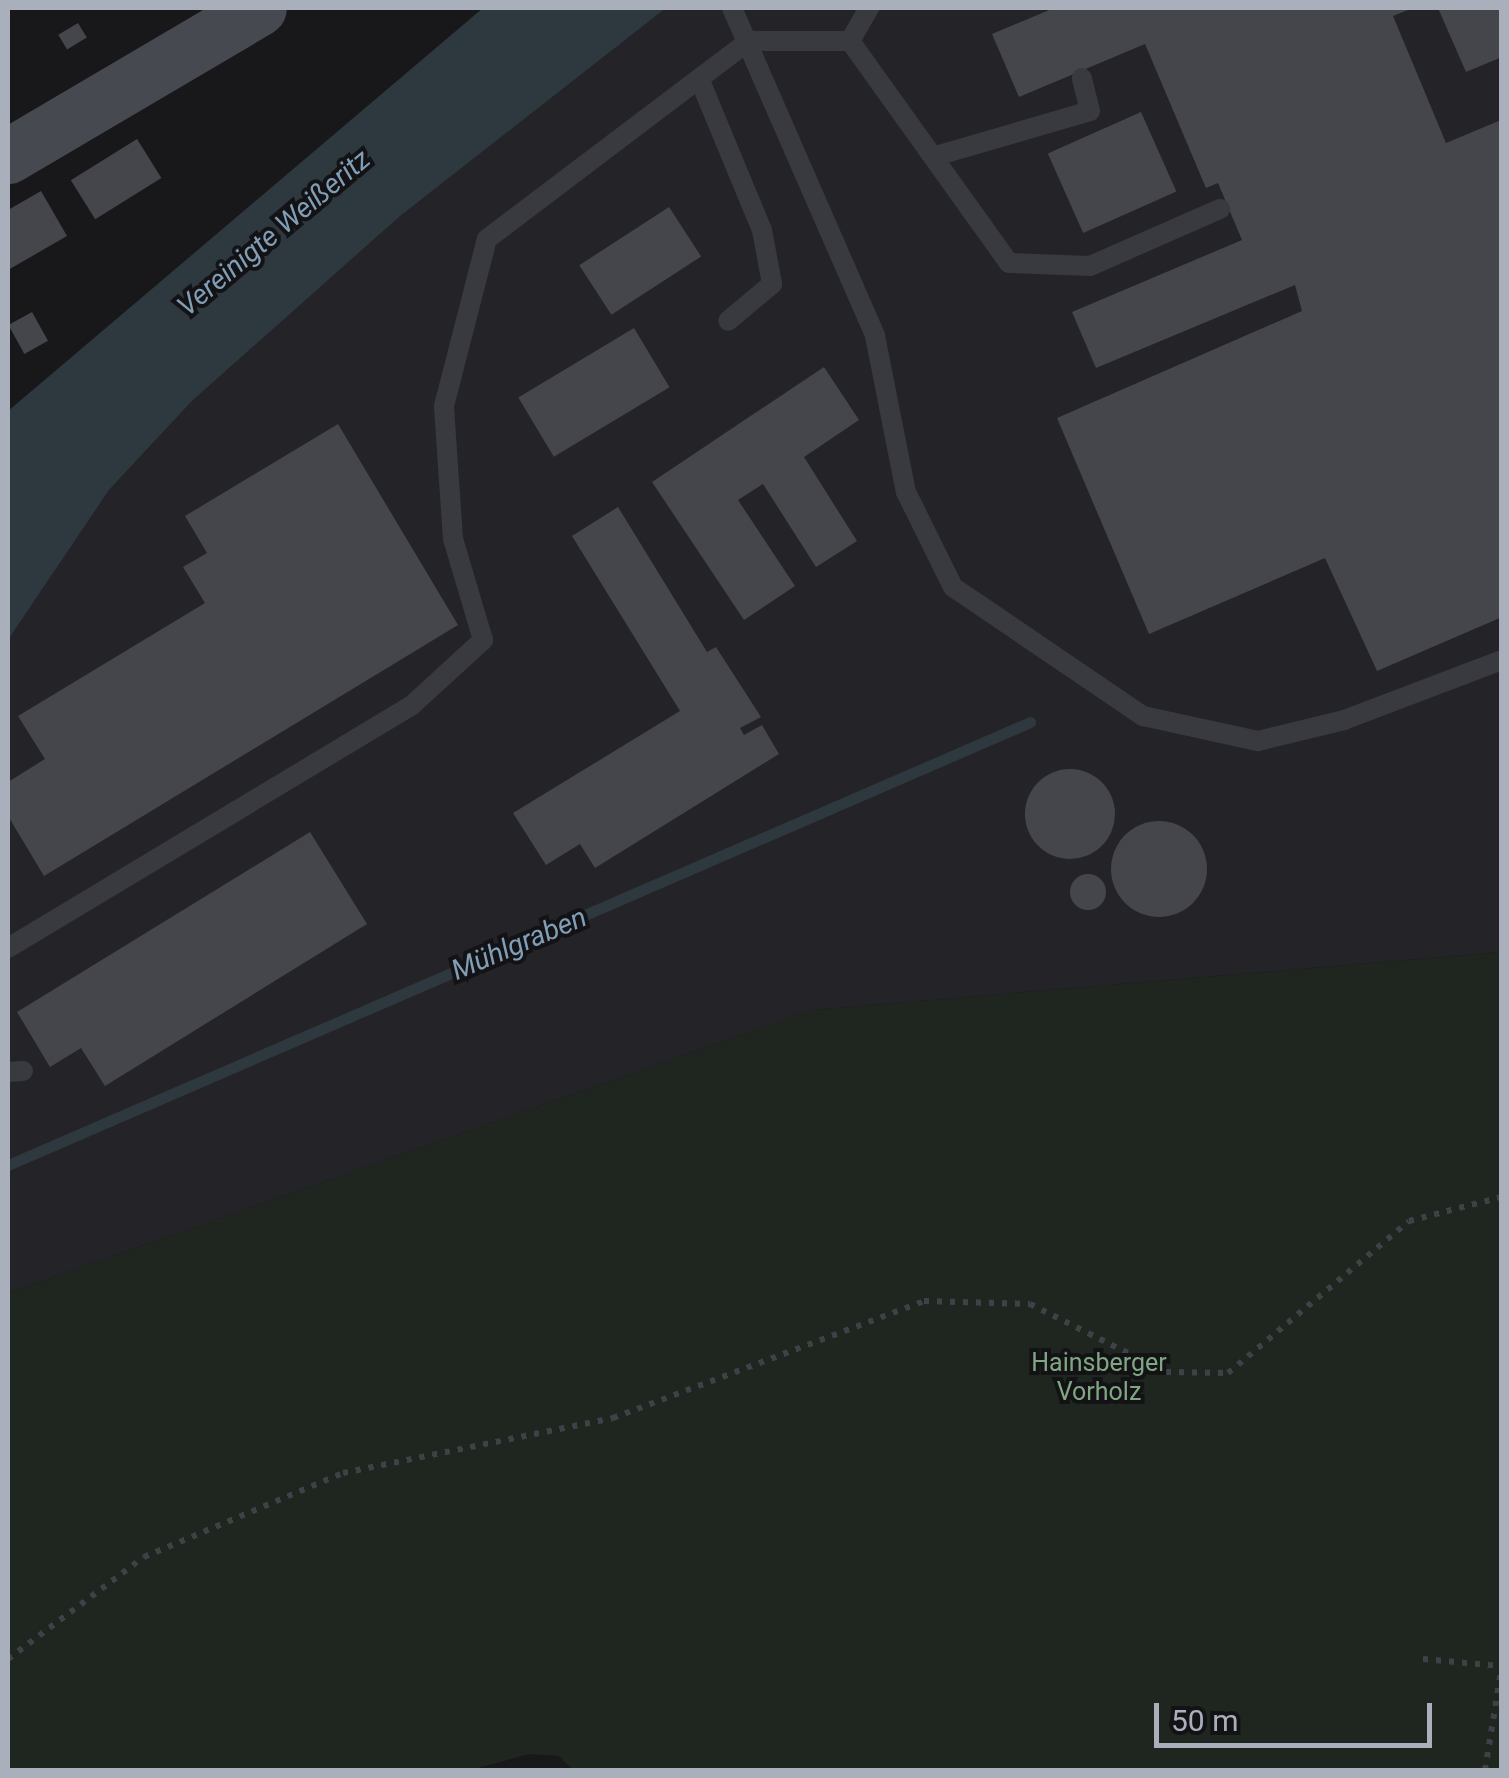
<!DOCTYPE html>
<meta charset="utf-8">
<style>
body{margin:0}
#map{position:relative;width:1509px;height:1778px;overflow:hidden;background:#18181b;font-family:Roboto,sans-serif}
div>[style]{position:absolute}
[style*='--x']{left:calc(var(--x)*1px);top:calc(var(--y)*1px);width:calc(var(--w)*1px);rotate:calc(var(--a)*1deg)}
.built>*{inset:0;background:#242428}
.green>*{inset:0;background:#1e261f}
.water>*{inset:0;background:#2e383f}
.stream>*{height:11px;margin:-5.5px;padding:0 5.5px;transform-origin:5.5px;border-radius:5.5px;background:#2e383f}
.building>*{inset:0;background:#44464b;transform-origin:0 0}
.round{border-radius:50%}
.path>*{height:6px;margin-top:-3px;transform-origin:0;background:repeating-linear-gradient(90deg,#3f4147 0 5px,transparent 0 13px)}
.service>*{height:20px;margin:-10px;padding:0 10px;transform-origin:10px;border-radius:10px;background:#393a40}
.secondary>*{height:55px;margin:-27.5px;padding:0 27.5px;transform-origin:27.5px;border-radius:27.5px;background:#474950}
span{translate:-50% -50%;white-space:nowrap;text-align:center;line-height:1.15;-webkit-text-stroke:8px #131316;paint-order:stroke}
.park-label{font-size:25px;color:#81a683}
.water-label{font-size:28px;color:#819eb6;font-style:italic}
.frame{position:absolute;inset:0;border:10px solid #aab0bb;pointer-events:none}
.scale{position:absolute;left:1154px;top:1703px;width:278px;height:45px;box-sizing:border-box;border:5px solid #aab0bb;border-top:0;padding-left:12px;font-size:30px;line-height:35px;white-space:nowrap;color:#aab0bb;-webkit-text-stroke:8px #131316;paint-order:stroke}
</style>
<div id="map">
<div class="built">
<i style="clip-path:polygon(666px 8px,1501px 8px,1501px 952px,812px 1010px,8px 1293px,8px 640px,109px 490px,192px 401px,399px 217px)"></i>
</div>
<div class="green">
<i style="clip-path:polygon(1501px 952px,1501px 1770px,573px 1770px,559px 1756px,529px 1754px,471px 1770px,8px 1770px,8px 1293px,812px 1010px)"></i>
</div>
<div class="water">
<i style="clip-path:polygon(483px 8px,666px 8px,399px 217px,192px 401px,109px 490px,8px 640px,8px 411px)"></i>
</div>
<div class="stream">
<i style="--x:8;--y:1165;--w:1114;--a:-23.43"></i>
</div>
<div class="building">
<i style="clip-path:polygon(1054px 8px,1413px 8px,1393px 16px,1446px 143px,1501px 120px,1502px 617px,1377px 671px,1325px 558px,1149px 634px,1057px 418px,1302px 311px,1295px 285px,1096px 368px,1072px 312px,1242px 240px,1218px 183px,1206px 188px,1145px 44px,1019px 97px,992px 34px)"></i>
<i style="clip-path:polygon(1438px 8px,1502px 8px,1502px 57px,1466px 72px)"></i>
<i style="left:78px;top:23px;width:17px;height:23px;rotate:59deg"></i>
<i style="left:1141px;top:112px;width:87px;height:102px;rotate:66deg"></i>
<i style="left:137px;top:139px;width:46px;height:78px;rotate:58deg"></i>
<i style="clip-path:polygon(41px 191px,67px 236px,8px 270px,8px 210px)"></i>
<i style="left:669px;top:207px;width:59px;height:107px;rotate:57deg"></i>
<i style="left:32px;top:312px;width:33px;height:27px;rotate:61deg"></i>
<i style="left:634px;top:328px;width:69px;height:135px;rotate:59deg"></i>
<i style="clip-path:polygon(824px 367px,859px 420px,804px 457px,857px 541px,816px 567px,763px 484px,738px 500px,795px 586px,744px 620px,652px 482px)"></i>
<i style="clip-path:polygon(338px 424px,458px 625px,44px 876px,8px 816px,8px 782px,45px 759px,18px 716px,205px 603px,183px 567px,207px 553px,185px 516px)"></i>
<i style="clip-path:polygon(618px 507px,707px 652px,716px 647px,761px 717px,740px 728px,744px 735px,762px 725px,779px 754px,595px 868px,580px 844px,546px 865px,513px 813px,680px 711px,572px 536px)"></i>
<i class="round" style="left:1025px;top:769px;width:90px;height:90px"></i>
<i class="round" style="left:1111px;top:821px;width:96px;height:96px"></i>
<i style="clip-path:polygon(310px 832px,367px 924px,105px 1086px,81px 1048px,50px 1067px,17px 1012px)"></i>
<i class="round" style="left:1070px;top:874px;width:36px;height:36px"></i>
</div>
<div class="path">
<i style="--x:8;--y:1659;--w:170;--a:-36.9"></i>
<i style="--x:144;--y:1557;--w:216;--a:-22.9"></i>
<i style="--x:343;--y:1473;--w:276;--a:-11.5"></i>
<i style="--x:613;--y:1418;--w:332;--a:-20.6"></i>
<i style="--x:924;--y:1301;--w:106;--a:1.6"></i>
<i style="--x:1030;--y:1304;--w:152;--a:26.6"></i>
<i style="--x:1166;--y:1372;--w:62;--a:0.9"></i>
<i style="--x:1228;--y:1373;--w:236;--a:-40"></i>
<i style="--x:1409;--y:1221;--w:96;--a:-14.5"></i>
<i style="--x:1423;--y:1659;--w:77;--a:5.2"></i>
<i style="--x:1485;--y:1770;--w:106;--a:-80.8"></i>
</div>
<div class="service">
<i style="--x:732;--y:8;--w:358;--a:66.4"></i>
<i style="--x:875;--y:336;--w:159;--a:78.8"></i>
<i style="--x:906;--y:492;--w:106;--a:63.7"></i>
<i style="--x:953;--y:587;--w:230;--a:34.2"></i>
<i style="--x:1143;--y:716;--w:118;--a:12.3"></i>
<i style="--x:1258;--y:741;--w:89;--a:-13.7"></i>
<i style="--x:1344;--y:720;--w:169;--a:-20.8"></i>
<i style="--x:850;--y:41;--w:273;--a:54.4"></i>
<i style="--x:1009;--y:263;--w:81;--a:2.1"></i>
<i style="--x:1090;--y:266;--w:142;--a:-23.7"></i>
<i style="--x:701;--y:83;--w:159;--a:67.5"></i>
<i style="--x:762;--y:230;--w:55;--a:79.5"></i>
<i style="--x:772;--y:284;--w:57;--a:139.9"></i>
<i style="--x:939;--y:155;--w:157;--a:-16.2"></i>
<i style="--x:1090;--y:111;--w:34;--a:-104"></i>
<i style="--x:8;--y:948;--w:470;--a:-31"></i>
<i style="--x:411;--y:706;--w:98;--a:-42.5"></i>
<i style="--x:483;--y:640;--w:105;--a:-106.5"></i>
<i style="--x:453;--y:539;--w:133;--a:-93.9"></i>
<i style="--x:444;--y:406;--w:172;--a:-75.6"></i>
<i style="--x:487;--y:239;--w:328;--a:-37.1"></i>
<i style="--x:749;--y:41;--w:101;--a:0"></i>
<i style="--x:850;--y:41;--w:38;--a:-60"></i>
<i style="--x:8;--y:1072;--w:15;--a:-4"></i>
</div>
<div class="secondary">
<i style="--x:8;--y:156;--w:291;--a:-30.5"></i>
</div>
<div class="park-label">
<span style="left:1099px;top:1378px">Hainsberger<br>Vorholz</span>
</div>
<div class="water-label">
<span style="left:274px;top:233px;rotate:-40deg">Vereinigte Weißeritz</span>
<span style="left:519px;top:944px;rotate:-23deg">Mühlgraben</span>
</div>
<div class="frame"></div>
<div class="scale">50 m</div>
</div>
